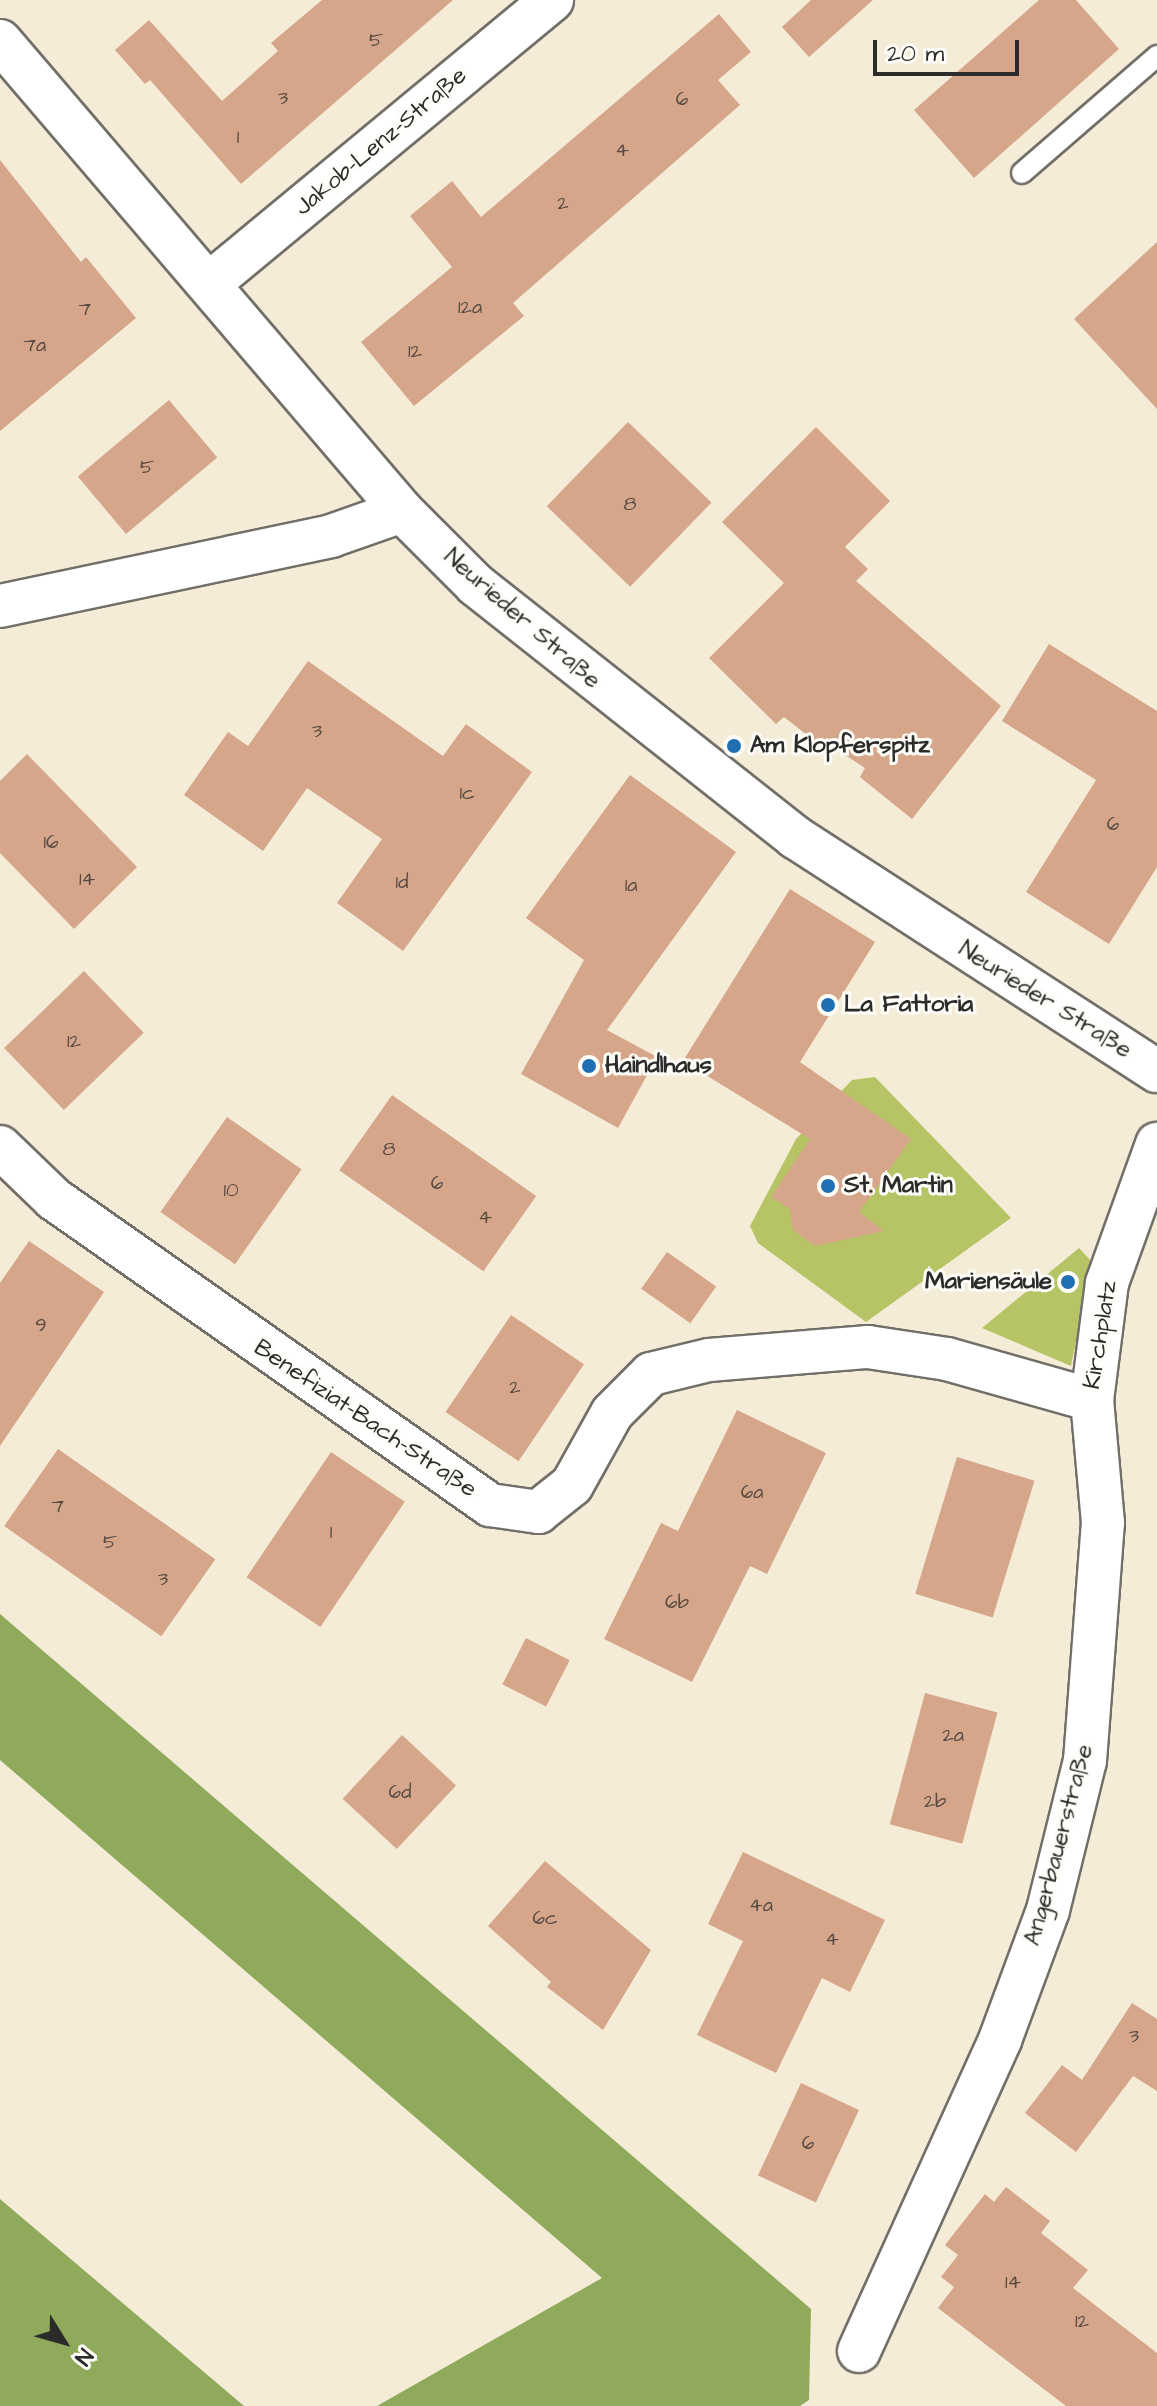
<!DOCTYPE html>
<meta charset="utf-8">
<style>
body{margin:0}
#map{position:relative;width:1157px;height:2406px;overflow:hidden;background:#f5ecd8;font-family:"Architects Daughter",sans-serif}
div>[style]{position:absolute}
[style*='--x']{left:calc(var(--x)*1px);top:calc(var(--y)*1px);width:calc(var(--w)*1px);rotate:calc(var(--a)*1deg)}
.green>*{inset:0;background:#b6c466}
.forest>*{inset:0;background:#90aa5b}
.building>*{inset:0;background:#d5a68a;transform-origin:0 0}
.roads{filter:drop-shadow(2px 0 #726f68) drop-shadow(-2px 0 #726f68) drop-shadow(0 2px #726f68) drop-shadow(0 -2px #726f68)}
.service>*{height:20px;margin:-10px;padding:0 10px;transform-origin:10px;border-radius:10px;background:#fff}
.minor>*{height:42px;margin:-21px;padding:0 21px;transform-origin:21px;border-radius:21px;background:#fff}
.dots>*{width:22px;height:22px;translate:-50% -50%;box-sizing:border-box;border:4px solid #fdfcf7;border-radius:50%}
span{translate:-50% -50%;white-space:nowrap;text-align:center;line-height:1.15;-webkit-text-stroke:6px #fdfcf7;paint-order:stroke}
.number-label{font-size:20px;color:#564a43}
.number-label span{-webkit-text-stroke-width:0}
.street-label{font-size:24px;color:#2b2b2b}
.poi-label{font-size:24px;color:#2b2b2b;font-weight:700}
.left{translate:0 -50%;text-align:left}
.right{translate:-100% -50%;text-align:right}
.north{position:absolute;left:24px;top:2302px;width:80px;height:80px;-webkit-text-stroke:6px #fdfcf7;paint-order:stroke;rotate:127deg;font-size:22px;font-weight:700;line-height:32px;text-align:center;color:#2b2b2b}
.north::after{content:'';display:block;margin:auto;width:28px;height:36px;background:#2b2b2b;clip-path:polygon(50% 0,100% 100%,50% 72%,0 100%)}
.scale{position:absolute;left:873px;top:40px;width:146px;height:36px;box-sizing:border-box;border:4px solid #2b2b2b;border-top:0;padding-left:10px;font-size:24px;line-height:28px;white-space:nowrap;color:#2b2b2b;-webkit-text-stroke:6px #fdfcf7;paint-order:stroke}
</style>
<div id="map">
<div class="green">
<i style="clip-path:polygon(875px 1077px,1011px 1218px,866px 1322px,758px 1243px,750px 1226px,796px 1139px,852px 1080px)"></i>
<i style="clip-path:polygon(1079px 1248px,1092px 1262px,1071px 1366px,982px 1328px)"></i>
</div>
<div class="forest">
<i style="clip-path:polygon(0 1614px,811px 2309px,809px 2400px,800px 2406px,377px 2406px,602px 2278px,0 1760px)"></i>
<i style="clip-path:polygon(0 2199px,244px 2406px,0 2406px)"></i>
</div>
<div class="building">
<i style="clip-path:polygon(322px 0,453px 0,241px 184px,150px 80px,145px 84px,115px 50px,149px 20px,222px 101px,278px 51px,271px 43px)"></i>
<i style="clip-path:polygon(811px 0,873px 0,809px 57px,782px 27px)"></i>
<i style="clip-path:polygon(1039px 0,1076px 0,1119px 49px,974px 178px,914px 110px)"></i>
<i style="clip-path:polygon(719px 14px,751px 52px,718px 80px,740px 105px,513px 303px,524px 316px,414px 406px,361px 342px,452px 267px,410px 216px,452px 181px,481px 217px)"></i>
<i style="clip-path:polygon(0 160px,81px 262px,86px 257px,136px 318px,0 431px)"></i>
<i style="clip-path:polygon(1157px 242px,1157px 409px,1074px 319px)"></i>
<i style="left:169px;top:400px;width:75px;height:119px;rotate:50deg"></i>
<i style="left:628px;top:422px;width:116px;height:117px;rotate:44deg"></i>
<i style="clip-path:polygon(816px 427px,890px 501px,845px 547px,868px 569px,856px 581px,1001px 706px,912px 819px,860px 777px,865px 768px,819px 738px,816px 742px,784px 717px,776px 724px,709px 658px,784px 583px,722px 522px)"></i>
<i style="clip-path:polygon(1049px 644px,1157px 711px,1157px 867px,1109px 944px,1026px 892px,1096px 780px,1002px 721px)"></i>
<i style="clip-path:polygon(308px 661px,443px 756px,466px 724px,532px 772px,403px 951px,337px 903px,382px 839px,307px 788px,263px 851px,184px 795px,228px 732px,248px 746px)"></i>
<i style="clip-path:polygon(27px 754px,137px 867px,74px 929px,0 853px,0 781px)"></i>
<i style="clip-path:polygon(630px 775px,736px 852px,607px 1030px,657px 1057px,618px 1128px,521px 1074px,584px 960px,526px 918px)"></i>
<i style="clip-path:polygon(790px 889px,875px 942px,800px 1062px,911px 1139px,859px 1212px,884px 1231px,815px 1246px,793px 1230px,790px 1209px,771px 1197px,810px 1139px,683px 1061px)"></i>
<i style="left:84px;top:971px;width:86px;height:111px;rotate:46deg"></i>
<i style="left:392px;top:1095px;width:176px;height:92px;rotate:35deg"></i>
<i style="left:227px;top:1117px;width:91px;height:116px;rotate:35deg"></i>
<i style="clip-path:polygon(29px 1241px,104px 1292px,0 1446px,0 1283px)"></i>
<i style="left:667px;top:1252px;width:60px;height:45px;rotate:35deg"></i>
<i style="left:511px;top:1315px;width:88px;height:117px;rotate:34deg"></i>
<i style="clip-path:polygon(737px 1410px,826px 1453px,767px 1574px,750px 1566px,692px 1682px,604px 1639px,661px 1523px,678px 1531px)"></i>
<i style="left:58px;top:1449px;width:192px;height:94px;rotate:35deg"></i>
<i style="left:331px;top:1452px;width:89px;height:151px;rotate:34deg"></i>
<i style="left:957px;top:1457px;width:81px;height:143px;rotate:17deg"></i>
<i style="left:526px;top:1638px;width:49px;height:52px;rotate:27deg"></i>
<i style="left:925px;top:1693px;width:75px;height:136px;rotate:15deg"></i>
<i style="left:402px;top:1735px;width:74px;height:87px;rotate:43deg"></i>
<i style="clip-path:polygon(743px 1852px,885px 1920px,850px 1992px,822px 1978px,776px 2073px,697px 2035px,743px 1941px,708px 1924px)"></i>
<i style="clip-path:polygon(545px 1861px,651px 1950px,603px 2030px,547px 1987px,551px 1982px,488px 1926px)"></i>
<i style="clip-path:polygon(1132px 2003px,1157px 2019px,1157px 2091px,1133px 2076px,1076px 2152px,1025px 2113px,1062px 2065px,1082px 2080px)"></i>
<i style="left:801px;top:2083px;width:64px;height:102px;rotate:25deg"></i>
<i style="clip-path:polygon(1006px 2187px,1050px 2221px,1041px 2233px,1088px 2270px,1073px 2288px,1157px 2353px,1157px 2406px,1066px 2406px,938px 2308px,954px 2287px,941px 2277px,958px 2255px,945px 2245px,985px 2194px,994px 2202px)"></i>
</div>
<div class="roads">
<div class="service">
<i style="--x:1022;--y:173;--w:179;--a:-40.9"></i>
</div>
<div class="minor">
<i style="--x:0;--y:41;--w:618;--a:49.46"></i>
<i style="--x:402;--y:511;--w:105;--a:45"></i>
<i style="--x:476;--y:585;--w:407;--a:38.3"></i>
<i style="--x:795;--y:837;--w:431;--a:32.9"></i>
<i style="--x:210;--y:283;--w:444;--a:-39.6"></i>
<i style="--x:0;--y:606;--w:338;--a:-11.9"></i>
<i style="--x:331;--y:536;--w:75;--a:-19.4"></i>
<i style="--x:0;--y:1147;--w:75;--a:43.9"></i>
<i style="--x:54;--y:1199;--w:533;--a:35.06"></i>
<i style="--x:490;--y:1505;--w:49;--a:8.3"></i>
<i style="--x:538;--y:1512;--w:43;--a:-38.5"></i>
<i style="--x:572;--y:1485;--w:82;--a:-60.9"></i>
<i style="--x:612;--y:1413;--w:55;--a:-45"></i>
<i style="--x:651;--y:1374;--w:60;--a:-13.6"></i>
<i style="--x:709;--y:1360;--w:160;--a:-4.7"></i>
<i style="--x:868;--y:1347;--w:80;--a:8.6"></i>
<i style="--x:947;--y:1359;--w:151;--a:15.8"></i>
<i style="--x:859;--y:2351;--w:341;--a:-65.6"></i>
<i style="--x:1000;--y:2040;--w:139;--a:-69.7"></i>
<i style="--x:1048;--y:1910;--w:154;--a:-76.1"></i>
<i style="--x:1085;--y:1761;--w:239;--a:-85.7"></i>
<i style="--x:1103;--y:1523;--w:123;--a:-95.1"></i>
<i style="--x:1092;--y:1400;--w:118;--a:-82.7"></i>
<i style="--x:1107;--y:1283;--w:148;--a:-70.2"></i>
</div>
</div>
<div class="dots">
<i style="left:734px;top:746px;background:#1f6fb2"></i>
<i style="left:828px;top:1005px;background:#1f6fb2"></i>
<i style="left:589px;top:1066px;background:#1f6fb2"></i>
<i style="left:828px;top:1186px;background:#1f6fb2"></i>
<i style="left:1068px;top:1282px;background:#1f6fb2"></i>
</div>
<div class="number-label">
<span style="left:376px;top:40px">5</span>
<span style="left:283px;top:98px">3</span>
<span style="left:682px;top:99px">6</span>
<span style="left:238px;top:137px">1</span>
<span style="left:622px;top:150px">4</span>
<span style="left:563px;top:203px">2</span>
<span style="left:470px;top:307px">12a</span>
<span style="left:85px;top:309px">7</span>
<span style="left:35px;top:345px">7a</span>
<span style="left:415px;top:351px">12</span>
<span style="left:147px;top:467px">5</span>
<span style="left:630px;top:504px">8</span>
<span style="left:317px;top:731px">3</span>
<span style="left:467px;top:793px">1c</span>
<span style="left:1113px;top:824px">6</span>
<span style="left:51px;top:842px">16</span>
<span style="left:87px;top:879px">14</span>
<span style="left:402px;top:882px">1d</span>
<span style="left:631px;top:885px">1a</span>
<span style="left:74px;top:1041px">12</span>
<span style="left:389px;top:1149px">8</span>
<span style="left:437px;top:1183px">6</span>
<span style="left:231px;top:1190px">10</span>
<span style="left:485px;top:1217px">4</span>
<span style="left:41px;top:1325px">9</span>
<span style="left:515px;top:1387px">2</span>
<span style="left:752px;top:1492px">6a</span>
<span style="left:58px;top:1506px">7</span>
<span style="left:331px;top:1532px">1</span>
<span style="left:110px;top:1542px">5</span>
<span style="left:163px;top:1579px">3</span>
<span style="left:677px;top:1602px">6b</span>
<span style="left:953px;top:1735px">2a</span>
<span style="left:400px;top:1792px">6d</span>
<span style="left:935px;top:1801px">2b</span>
<span style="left:761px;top:1905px">4a</span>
<span style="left:545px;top:1918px">6c</span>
<span style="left:832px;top:1939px">4</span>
<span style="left:1134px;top:2036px">3</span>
<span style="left:808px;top:2143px">6</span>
<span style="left:1013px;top:2282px">14</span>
<span style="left:1082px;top:2321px">12</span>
</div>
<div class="street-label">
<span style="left:381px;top:142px;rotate:-40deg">Jakob-Lenz-Straße</span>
<span style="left:522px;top:619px;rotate:41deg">Neurieder Straße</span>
<span style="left:1045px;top:1000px;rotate:32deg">Neurieder Straße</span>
<span style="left:1101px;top:1335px;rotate:-81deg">Kirchplatz</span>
<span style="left:365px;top:1419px;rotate:34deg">Benefiziat-Bach-Straße</span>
<span style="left:1059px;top:1845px;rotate:-75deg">Angerbauerstraße</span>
</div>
<div class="poi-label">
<span class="left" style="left:750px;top:746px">Am Klopferspitz</span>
<span class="left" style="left:844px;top:1005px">La Fattoria</span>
<span class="left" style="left:605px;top:1066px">Haindlhaus</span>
<span class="left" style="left:844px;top:1186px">St. Martin</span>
<span class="right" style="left:1052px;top:1282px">Mariensäule</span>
</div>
<div class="north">N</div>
<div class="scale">20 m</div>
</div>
